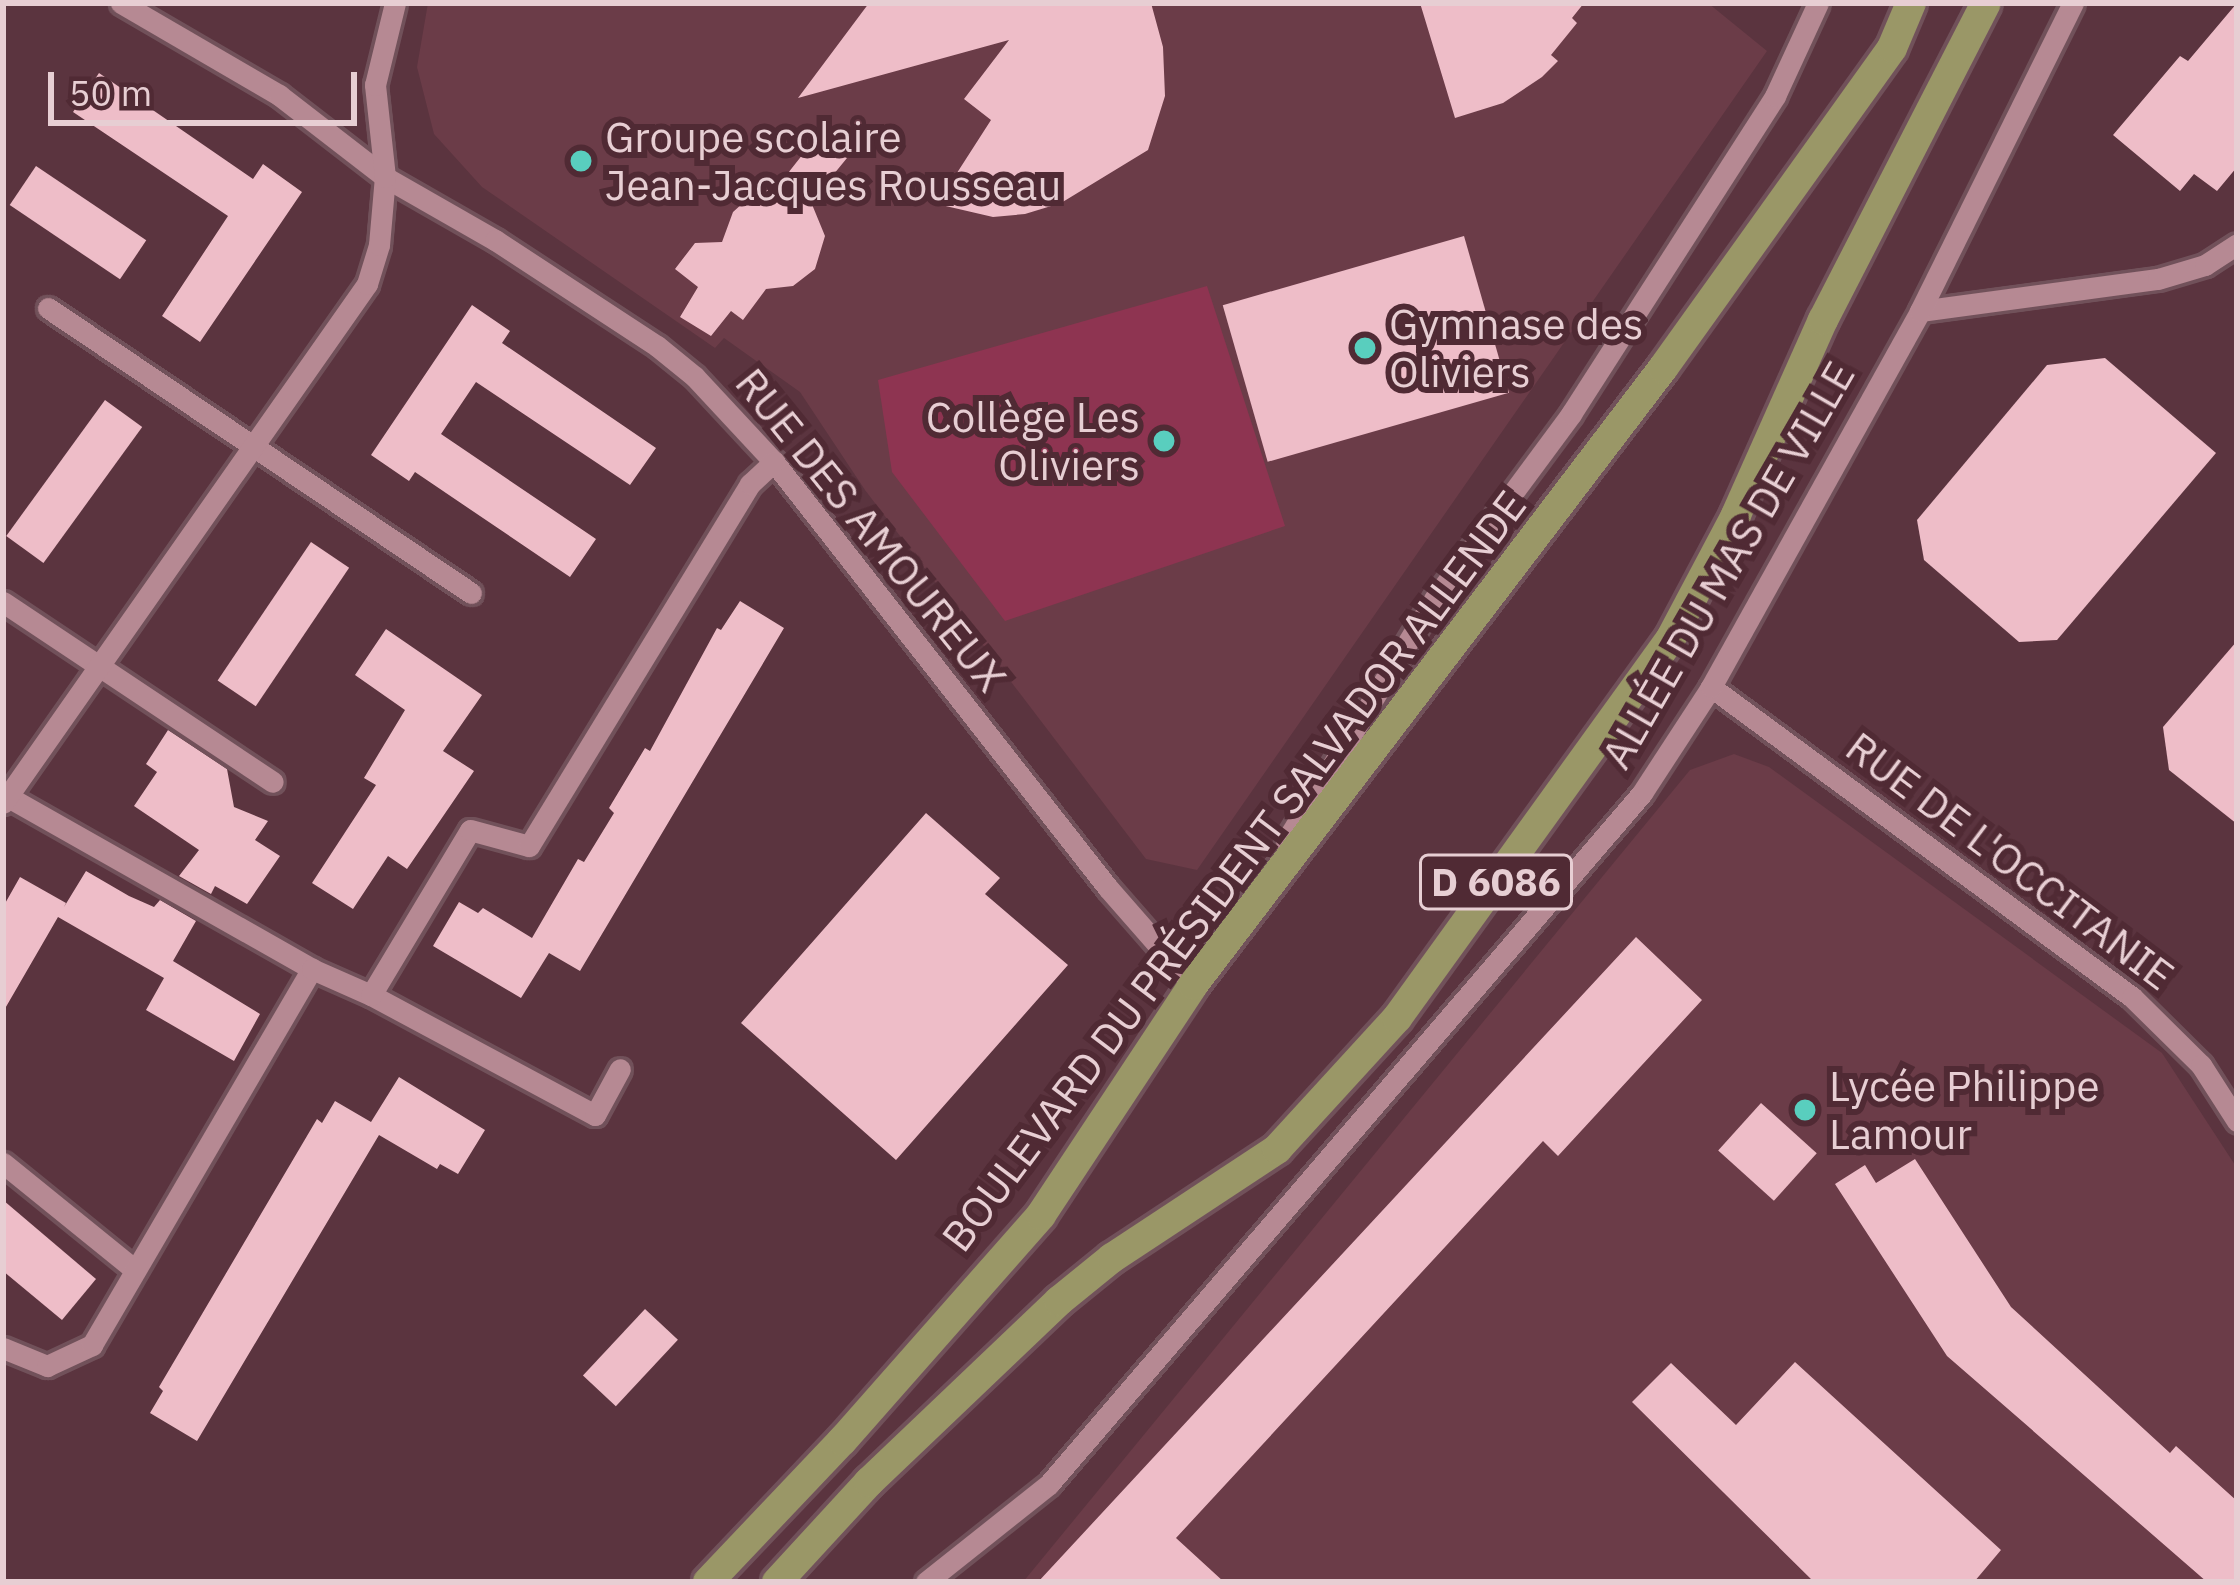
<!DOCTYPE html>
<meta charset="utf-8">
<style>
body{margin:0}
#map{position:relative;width:2240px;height:1585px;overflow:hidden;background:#5b343f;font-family:"IBM Plex Sans",sans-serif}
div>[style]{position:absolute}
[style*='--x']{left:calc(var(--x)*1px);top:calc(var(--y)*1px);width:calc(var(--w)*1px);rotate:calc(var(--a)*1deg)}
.built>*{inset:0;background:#6b3c48}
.green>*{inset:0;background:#8e3451}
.building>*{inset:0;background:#eebdc8;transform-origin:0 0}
.roads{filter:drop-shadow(3px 0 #71515a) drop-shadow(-3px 0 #71515a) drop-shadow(0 3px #71515a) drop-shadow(0 -3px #71515a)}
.minor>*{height:21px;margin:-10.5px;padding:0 10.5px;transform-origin:10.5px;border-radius:10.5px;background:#b68993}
.major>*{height:30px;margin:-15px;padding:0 15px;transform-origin:15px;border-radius:15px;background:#9a9767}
.dots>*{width:33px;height:33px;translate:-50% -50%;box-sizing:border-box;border:6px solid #502a34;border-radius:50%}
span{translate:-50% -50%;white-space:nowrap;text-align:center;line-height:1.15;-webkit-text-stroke:12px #502a34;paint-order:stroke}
.shield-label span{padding:3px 9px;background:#502a34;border:3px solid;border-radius:9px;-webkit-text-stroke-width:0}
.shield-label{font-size:39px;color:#e7ced3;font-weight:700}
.poi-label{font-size:42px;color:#e7ced3}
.left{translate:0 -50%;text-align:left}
.right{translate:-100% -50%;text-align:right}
.street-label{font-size:42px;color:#e7ced3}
.frame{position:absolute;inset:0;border:6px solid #e7ced3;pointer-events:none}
.scale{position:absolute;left:48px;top:72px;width:309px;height:54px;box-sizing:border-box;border:6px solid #e7ced3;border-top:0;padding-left:15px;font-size:36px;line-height:42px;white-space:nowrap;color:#e7ced3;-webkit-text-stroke:9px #502a34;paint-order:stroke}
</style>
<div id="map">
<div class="built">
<i style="clip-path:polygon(428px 3px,1708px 3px,1767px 51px,1197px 870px,1146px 859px,865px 490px,800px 392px,724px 338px,715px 348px,482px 187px,434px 134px,417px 67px)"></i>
<i style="clip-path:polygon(1734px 754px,1769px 767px,2162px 1053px,2237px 1168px,2237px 1582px,1023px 1582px,1690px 770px)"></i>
</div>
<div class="green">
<i style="clip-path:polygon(1207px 286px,1285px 526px,1005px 621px,892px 472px,878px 380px)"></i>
</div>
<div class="building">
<i style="clip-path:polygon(869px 3px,1151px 3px,1163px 47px,1165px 96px,1148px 150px,1061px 203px,1025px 214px,993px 217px,937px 204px,991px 120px,964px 99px,1009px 40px,798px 98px)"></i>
<i style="clip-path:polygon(1420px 3px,1584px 3px,1572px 18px,1577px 23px,1551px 55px,1558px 61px,1542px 77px,1503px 103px,1455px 118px)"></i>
<i style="clip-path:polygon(2237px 3px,2237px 167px,2217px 191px,2194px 174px,2180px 191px,2113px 135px,2180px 56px,2188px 61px)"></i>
<i style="clip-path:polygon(99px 73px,253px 179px,263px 164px,302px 192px,200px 342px,162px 316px,228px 216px,73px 112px)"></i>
<i style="clip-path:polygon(818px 135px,847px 158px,811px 202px,825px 236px,815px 269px,793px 286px,766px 289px,743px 320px,731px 311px,711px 336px,680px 317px,698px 287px,675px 269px,695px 243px,722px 242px,733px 212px,753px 194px,777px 187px)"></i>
<i style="left:36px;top:166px;width:133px;height:47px;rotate:34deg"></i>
<i style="left:1464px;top:236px;width:163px;height:251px;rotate:74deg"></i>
<i style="clip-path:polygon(472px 305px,510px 331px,502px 343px,656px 448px,630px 485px,476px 382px,441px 434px,596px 539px,570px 577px,415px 472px,409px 481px,371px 455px)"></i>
<i style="clip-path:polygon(2105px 358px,2216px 453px,2057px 640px,2019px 642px,1924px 560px,1917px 520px,2047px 365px)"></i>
<i style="left:105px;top:400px;width:46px;height:168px;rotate:36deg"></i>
<i style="left:311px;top:542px;width:46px;height:167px;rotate:34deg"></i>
<i style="clip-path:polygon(740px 601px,784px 628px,580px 971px,549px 953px,521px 998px,433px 946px,459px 902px,478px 913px,483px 908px,532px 938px,578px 859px,584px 862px,614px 813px,609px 808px,645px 748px,650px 751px,717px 628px,721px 630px)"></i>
<i style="clip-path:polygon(386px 629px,482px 695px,443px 751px,474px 771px,407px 869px,388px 856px,353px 909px,312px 883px,376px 785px,364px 778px,405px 710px,355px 675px)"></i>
<i style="clip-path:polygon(2237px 641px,2237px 824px,2169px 770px,2163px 727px)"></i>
<i style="clip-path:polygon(168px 730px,227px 769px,234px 807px,268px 821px,255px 840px,280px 856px,247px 904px,215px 886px,211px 894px,179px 876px,199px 850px,134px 806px,157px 772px,146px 764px)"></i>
<i style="clip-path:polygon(926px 813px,1000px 878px,985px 894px,1068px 965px,896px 1160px,741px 1023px)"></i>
<i style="clip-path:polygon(86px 871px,129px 896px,154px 907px,160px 900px,196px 921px,173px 961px,260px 1014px,234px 1061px,146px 1010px,164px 978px,58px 917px,3px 1012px,3px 907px,20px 877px,66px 903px,64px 907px)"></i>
<i style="clip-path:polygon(1636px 937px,1702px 1000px,1558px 1156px,1543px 1141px,1176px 1538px,1224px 1582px,1038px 1582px)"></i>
<i style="clip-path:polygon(399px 1077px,485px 1130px,458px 1174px,440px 1164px,437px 1169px,379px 1135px,197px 1441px,150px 1413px,163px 1391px,159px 1387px,317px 1119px,322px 1123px,335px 1101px,371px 1122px)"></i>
<i style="left:1761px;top:1103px;width:75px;height:64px;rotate:42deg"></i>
<i style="clip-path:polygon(1915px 1159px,2011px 1307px,2170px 1453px,2176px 1446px,2237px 1501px,2237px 1582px,2207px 1582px,1947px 1356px,1835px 1184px,1865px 1165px,1876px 1183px)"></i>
<i style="clip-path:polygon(3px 1200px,96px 1279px,62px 1320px,3px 1271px)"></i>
<i style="left:645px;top:1309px;width:45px;height:91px;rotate:43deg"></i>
<i style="clip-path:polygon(1795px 1362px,2001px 1550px,1974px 1582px,1814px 1582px,1632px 1402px,1671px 1363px,1736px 1425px)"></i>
</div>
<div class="roads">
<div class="minor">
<i style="--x:121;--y:3;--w:183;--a:30.2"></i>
<i style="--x:279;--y:95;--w:134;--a:37.7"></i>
<i style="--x:385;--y:177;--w:127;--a:29.8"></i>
<i style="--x:495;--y:240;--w:194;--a:33.2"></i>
<i style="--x:657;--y:346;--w:49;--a:39.2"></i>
<i style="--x:695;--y:377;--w:116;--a:47.1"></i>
<i style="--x:774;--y:462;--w:541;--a:51.9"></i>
<i style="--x:1108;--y:888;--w:129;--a:48.8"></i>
<i style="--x:1193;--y:985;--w:14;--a:-56"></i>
<i style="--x:48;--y:308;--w:510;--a:33.97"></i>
<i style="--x:1920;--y:311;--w:240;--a:-7.7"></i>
<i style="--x:2158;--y:279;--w:49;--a:-16.6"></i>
<i style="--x:2205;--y:265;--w:38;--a:-33"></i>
<i style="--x:3;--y:602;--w:324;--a:33.7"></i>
<i style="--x:1711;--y:687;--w:523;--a:36.37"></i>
<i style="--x:2132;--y:997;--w:97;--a:44.6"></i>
<i style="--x:2201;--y:1065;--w:67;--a:57.3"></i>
<i style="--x:3;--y:794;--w:355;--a:29.5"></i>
<i style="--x:3;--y:803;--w:634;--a:-54.96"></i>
<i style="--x:367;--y:284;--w:41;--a:-72.9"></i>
<i style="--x:379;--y:245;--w:68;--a:-85"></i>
<i style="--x:385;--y:177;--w:93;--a:-96.2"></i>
<i style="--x:375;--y:85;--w:84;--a:-76.3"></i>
<i style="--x:1286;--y:841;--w:285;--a:-58.5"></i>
<i style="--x:1435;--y:598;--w:229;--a:-53.5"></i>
<i style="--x:1571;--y:414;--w:378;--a:-57.3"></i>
<i style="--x:1775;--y:96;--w:102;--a:-65.2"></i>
<i style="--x:371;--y:995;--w:254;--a:28.2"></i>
<i style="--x:595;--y:1115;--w:52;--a:-61.5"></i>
<i style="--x:3;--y:1163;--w:170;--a:39"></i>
<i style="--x:3;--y:1348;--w:48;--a:22.2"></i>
<i style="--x:47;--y:1366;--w:50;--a:-25"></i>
<i style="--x:92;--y:1345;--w:436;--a:-59.7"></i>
<i style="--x:312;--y:969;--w:64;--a:23.8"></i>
<i style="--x:371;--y:995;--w:192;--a:-59"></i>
<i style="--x:470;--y:830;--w:61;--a:15.2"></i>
<i style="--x:529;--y:846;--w:424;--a:-58.6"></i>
<i style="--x:750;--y:484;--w:33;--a:-43"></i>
<i style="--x:926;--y:1582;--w:157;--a:-38.5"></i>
<i style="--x:1049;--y:1484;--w:911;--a:-49.36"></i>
<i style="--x:1642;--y:793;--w:126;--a:-56.9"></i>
<i style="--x:1711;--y:687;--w:430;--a:-60.9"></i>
<i style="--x:1920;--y:311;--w:344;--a:-63.6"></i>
</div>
<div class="major">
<i style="--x:708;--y:1582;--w:195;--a:-46.5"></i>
<i style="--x:842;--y:1441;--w:301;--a:-48.6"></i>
<i style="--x:1041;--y:1215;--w:276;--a:-56.5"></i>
<i style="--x:1193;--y:985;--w:776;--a:-52.7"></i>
<i style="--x:1663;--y:368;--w:393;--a:-54.4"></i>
<i style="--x:1892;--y:48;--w:49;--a:-67.1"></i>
<i style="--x:777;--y:1582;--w:136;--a:-47.4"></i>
<i style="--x:869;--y:1482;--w:262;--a:-43.6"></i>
<i style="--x:1059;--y:1301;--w:68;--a:-39.1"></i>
<i style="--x:1112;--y:1258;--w:198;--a:-33.4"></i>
<i style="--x:1277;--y:1149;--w:178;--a:-47.5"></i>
<i style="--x:1397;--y:1018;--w:468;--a:-54.2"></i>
<i style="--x:1671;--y:638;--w:139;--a:-62.1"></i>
<i style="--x:1736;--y:515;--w:214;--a:-66"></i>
<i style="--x:1823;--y:320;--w:356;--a:-62.8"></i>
</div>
</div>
<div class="dots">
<i style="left:581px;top:161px;background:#59cebe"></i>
<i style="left:1365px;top:348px;background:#59cebe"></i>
<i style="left:1164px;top:441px;background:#59cebe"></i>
<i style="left:1805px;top:1110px;background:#59cebe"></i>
</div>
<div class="shield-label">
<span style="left:1496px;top:882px">D 6086</span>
</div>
<div class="poi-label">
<span class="left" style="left:605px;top:161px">Groupe scolaire<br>Jean-Jacques Rousseau</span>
<span class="left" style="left:1389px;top:348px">Gymnase des<br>Oliviers</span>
<span class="right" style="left:1140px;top:441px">Collège Les<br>Oliviers</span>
<span class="left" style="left:1829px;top:1110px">Lycée Philippe<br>Lamour</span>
</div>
<div class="street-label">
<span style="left:871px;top:530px;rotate:51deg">RUE DES AMOUREUX</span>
<span style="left:1728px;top:565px;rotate:-60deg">ALLÉE DU MAS DE VILLE</span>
<span style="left:2010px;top:861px;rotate:37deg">RUE DE L'OCCITANIE</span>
<span style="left:1234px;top:871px;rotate:-53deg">BOULEVARD DU PRÉSIDENT SALVADOR ALLENDE</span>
</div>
<div class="frame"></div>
<div class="scale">50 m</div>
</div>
